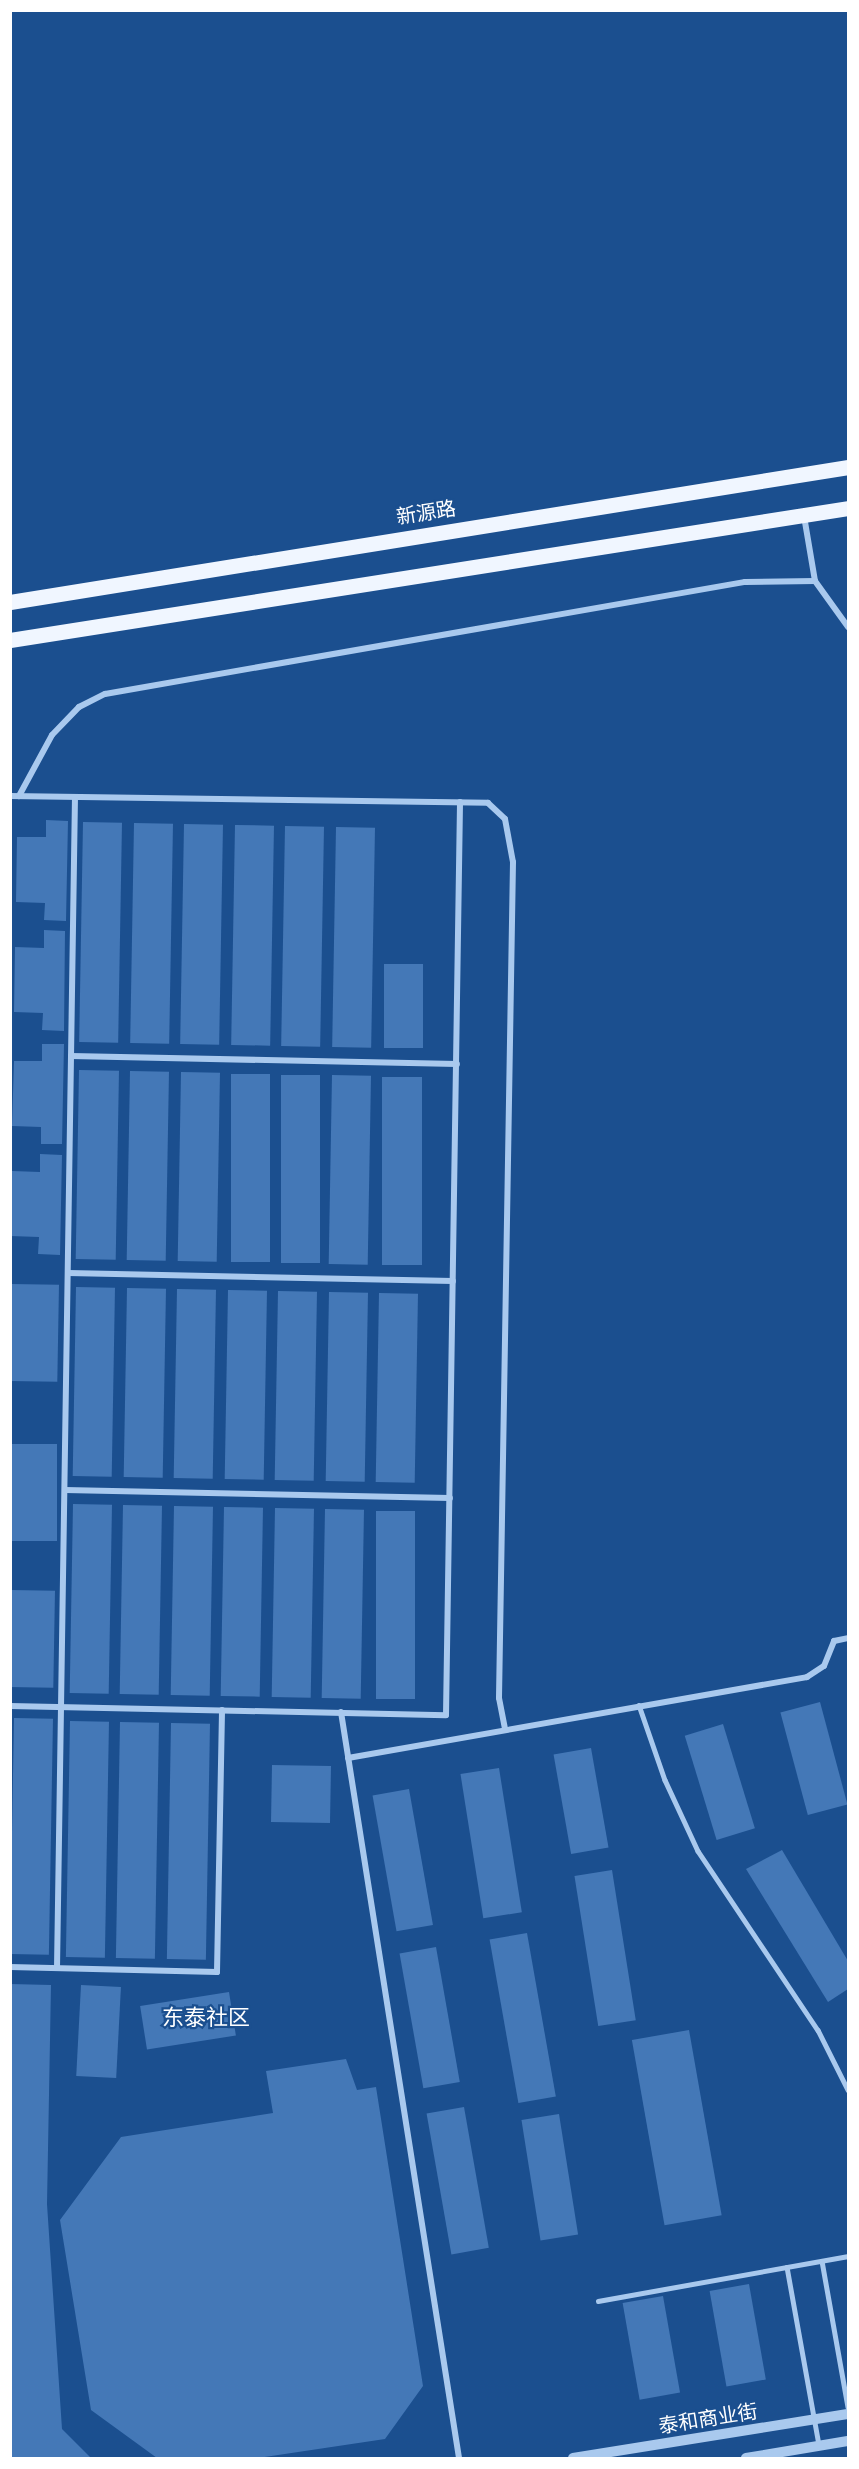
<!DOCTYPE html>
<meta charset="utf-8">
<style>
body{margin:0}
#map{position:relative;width:859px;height:2469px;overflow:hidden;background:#1b4f8f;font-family:Arial,"Noto Sans SC",sans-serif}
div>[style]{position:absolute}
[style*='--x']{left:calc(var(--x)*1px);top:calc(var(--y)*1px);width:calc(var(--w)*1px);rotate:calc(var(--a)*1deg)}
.building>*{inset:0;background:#4478b7;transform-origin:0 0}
.service>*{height:4.5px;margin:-2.25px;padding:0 2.25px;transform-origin:2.25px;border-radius:2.25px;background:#a9c9ee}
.minor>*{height:6px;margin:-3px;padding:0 3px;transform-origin:3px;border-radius:3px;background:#a9c9ee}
.tertiary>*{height:10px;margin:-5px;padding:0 5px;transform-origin:5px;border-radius:5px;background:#a9c9ee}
.primary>*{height:15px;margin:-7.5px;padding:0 7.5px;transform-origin:7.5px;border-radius:7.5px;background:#f0f6ff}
span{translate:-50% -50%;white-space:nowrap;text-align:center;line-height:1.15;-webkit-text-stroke:4.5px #1b4f8f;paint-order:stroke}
.street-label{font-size:20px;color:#fff}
.quarter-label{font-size:22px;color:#fff}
.frame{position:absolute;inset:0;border:12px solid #fff;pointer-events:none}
</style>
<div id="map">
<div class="building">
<i style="clip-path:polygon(46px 820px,68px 821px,66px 921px,44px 920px,45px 903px,16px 902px,17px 837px,46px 837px)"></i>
<i style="left:83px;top:822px;width:39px;height:220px;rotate:1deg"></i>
<i style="left:134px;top:823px;width:39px;height:220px;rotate:1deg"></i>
<i style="left:184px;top:824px;width:39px;height:220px;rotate:1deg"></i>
<i style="left:235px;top:825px;width:39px;height:220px;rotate:1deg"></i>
<i style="left:285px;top:826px;width:39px;height:220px;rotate:1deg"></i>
<i style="left:336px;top:827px;width:39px;height:220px;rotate:1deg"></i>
<i style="clip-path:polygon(44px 930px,65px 931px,64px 1031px,42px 1030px,43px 1013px,14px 1012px,15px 947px,44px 948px)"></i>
<i style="left:384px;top:964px;width:39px;height:84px"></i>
<i style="clip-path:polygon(42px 1044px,64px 1044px,62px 1144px,41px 1144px,41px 1127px,12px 1126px,14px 1061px,42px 1061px)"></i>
<i style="left:79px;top:1070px;width:40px;height:189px;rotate:1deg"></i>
<i style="left:130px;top:1071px;width:39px;height:189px;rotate:1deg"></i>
<i style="left:181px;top:1072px;width:39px;height:189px;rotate:1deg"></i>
<i style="left:231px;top:1074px;width:39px;height:188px"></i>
<i style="left:281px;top:1075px;width:39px;height:188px"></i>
<i style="left:332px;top:1075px;width:39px;height:189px;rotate:1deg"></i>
<i style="left:382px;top:1077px;width:40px;height:188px"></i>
<i style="clip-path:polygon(40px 1154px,62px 1155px,60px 1255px,38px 1254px,39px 1237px,10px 1236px,12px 1171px,40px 1172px)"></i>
<i style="left:11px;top:1284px;width:48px;height:97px;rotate:1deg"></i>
<i style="left:76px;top:1287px;width:39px;height:189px;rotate:1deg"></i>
<i style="left:127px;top:1288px;width:39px;height:189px;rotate:1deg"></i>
<i style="left:177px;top:1289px;width:39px;height:189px;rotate:1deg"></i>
<i style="left:228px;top:1290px;width:39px;height:189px;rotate:1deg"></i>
<i style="left:278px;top:1291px;width:39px;height:189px;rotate:1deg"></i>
<i style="left:329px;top:1292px;width:39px;height:189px;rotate:1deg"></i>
<i style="left:379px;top:1293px;width:39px;height:189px;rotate:1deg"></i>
<i style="left:10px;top:1444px;width:47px;height:97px"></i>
<i style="left:73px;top:1504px;width:39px;height:189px;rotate:1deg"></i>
<i style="left:123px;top:1505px;width:39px;height:189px;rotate:1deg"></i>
<i style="left:174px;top:1506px;width:39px;height:189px;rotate:1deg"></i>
<i style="left:224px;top:1507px;width:39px;height:189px;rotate:1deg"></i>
<i style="left:275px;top:1508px;width:39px;height:189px;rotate:1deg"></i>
<i style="left:325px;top:1509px;width:39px;height:189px;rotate:1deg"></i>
<i style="left:376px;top:1511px;width:39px;height:188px"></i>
<i style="left:10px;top:1590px;width:45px;height:97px;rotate:1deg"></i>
<i style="left:820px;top:1702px;width:106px;height:41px;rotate:75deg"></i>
<i style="left:14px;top:1718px;width:39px;height:236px;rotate:1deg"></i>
<i style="left:70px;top:1721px;width:39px;height:236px;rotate:1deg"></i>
<i style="left:120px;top:1722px;width:39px;height:236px;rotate:1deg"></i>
<i style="left:171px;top:1723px;width:39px;height:236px;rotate:1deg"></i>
<i style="left:723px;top:1724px;width:109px;height:40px;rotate:73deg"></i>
<i style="left:591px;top:1748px;width:101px;height:38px;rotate:80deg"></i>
<i style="left:272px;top:1765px;width:59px;height:57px;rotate:1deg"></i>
<i style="left:499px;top:1768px;width:146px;height:39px;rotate:81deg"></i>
<i style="left:409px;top:1789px;width:138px;height:37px;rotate:80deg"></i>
<i style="clip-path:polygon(782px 1850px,848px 1961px,848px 1989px,828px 2002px,746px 1869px)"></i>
<i style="left:612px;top:1870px;width:152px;height:38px;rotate:81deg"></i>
<i style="left:527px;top:1933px;width:166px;height:38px;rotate:80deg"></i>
<i style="left:436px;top:1947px;width:137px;height:37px;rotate:80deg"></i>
<i style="clip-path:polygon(10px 1984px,51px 1985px,47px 2204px,62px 2429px,91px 2458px,10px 2458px)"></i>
<i style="left:81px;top:1985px;width:40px;height:91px;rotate:3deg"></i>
<i style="left:229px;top:1992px;width:44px;height:90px;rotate:81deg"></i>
<i style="left:689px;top:2030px;width:188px;height:58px;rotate:80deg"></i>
<i style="clip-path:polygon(346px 2059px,357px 2090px,376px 2087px,423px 2386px,385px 2439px,258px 2458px,157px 2458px,91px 2410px,60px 2220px,121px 2137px,273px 2113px,266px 2071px)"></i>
<i style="left:464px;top:2107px;width:143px;height:38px;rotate:80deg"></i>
<i style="left:559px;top:2114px;width:122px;height:38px;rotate:81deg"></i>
<i style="left:749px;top:2284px;width:97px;height:40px;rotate:80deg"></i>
<i style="left:663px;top:2296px;width:98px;height:41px;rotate:80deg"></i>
</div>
<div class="service">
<i style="--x:639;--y:1705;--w:79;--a:70.9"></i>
<i style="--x:665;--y:1780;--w:78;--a:65.1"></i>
<i style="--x:698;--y:1851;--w:216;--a:56.2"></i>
<i style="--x:818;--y:2030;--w:67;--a:63.4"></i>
<i style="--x:822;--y:2261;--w:148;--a:79.9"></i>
<i style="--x:787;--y:2267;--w:181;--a:79.8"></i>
<i style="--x:598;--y:2301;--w:254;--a:-10.2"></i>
</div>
<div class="minor">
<i style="--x:804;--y:516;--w:66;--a:80.4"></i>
<i style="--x:815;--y:581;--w:57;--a:54.3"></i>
<i style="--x:10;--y:796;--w:478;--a:0.8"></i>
<i style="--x:488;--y:803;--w:23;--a:43"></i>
<i style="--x:505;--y:819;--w:44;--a:79.5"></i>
<i style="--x:513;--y:862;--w:836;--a:90.96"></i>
<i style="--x:499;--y:1698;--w:31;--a:79"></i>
<i style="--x:19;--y:796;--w:69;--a:-61.6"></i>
<i style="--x:52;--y:735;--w:39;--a:-46"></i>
<i style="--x:79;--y:707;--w:29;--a:-27"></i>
<i style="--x:105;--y:694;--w:650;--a:-9.93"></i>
<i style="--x:745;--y:582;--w:70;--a:-0.8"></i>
<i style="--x:71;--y:1056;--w:386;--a:1.2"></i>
<i style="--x:68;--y:1273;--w:385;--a:1.2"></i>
<i style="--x:65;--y:1490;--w:385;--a:1.2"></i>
<i style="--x:10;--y:1706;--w:436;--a:1.2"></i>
<i style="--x:446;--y:1715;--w:913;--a:-89.12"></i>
<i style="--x:341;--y:1712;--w:755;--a:81.01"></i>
<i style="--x:348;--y:1758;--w:466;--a:-10"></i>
<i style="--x:807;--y:1677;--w:20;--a:-33"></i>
<i style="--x:824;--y:1666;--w:27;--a:-68"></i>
<i style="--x:834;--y:1641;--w:14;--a:-12"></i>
<i style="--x:10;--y:1967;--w:207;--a:1.4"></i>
<i style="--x:217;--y:1972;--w:262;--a:-88.9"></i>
<i style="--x:57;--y:1968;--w:1171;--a:-89.12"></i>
</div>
<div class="tertiary">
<i style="--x:573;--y:2458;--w:278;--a:-9.1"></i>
<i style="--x:746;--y:2458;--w:103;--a:-9.5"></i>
</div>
<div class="primary">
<i style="--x:10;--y:602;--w:849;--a:-9.15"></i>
<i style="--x:10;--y:640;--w:848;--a:-8.95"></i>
</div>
<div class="street-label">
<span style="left:426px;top:513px;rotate:-9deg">新源路</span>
<span style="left:708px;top:2419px;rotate:-9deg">泰和商业街</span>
</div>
<div class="quarter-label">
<span style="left:206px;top:2018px">东泰社区</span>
</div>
<div class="frame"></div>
</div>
